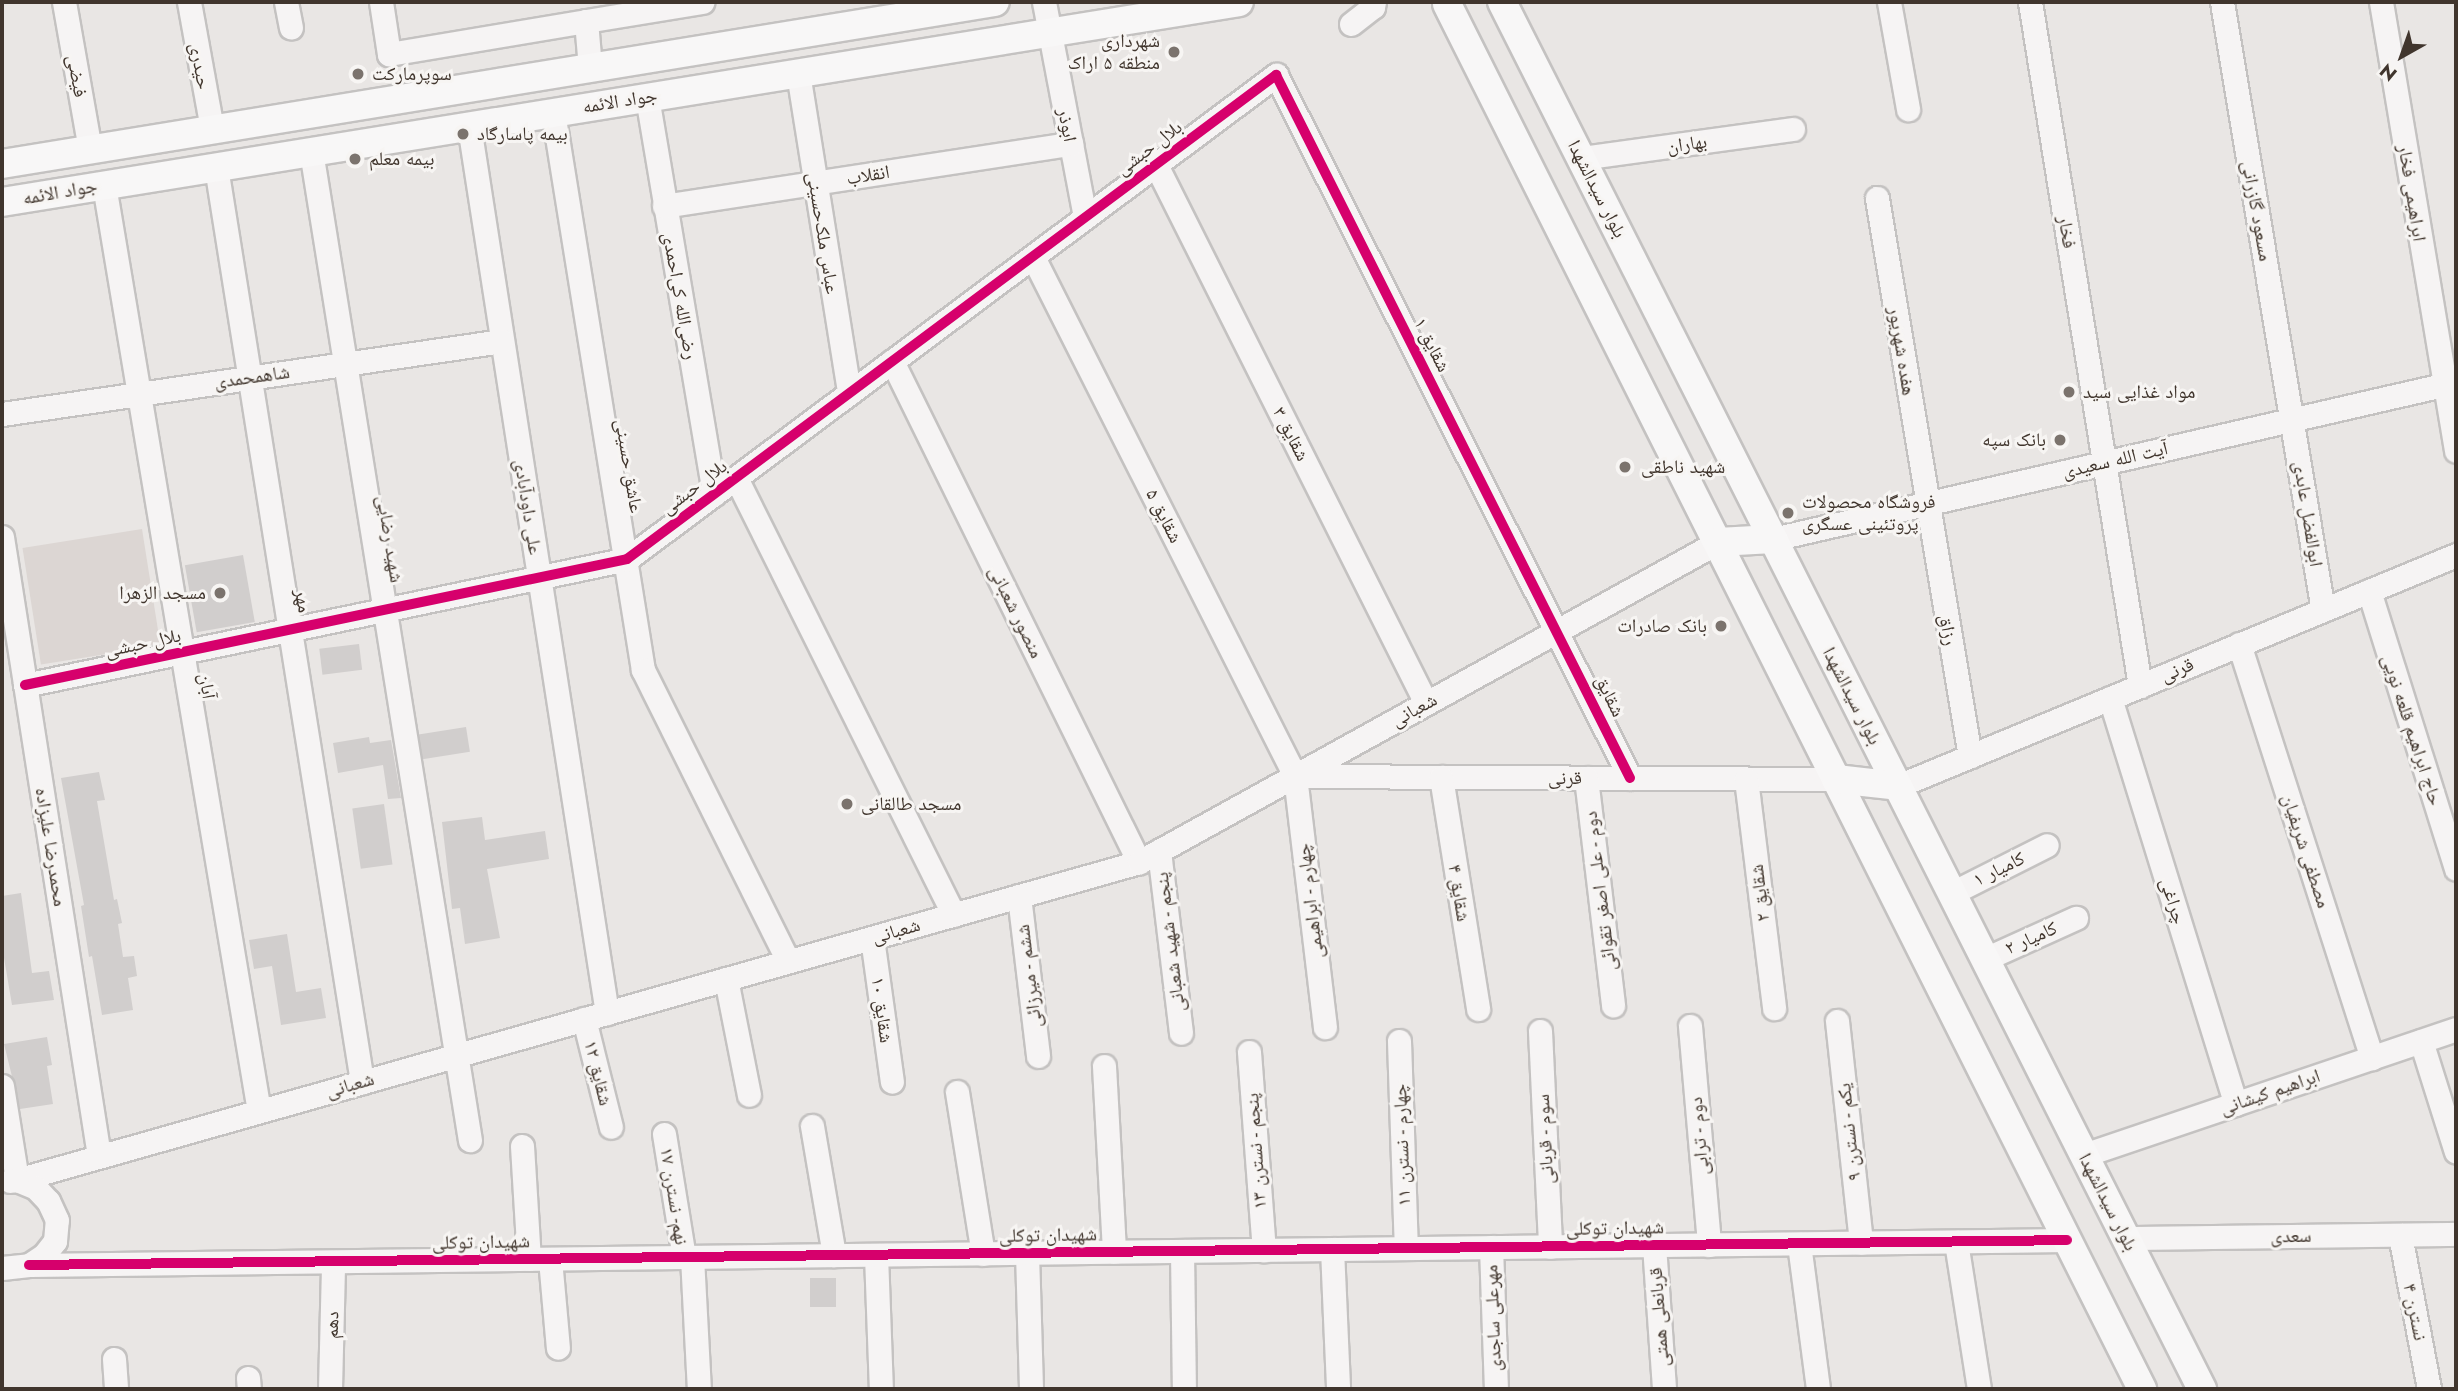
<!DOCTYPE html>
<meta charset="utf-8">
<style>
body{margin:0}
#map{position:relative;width:2458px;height:1391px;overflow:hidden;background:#e9e6e4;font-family:Jost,"Noto Naskh Arabic",sans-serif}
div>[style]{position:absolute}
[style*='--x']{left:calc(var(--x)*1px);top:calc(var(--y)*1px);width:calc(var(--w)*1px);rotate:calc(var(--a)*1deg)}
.built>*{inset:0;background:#dcd6d3;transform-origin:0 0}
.building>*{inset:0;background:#d1cecd;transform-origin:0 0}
.roads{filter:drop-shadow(2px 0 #c4c2c1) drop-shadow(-2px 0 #c4c2c1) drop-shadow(0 2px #c4c2c1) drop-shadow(0 -2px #c4c2c1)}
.minor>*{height:23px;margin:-11.5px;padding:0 11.5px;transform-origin:11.5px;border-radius:11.5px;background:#f6f4f4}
.major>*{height:28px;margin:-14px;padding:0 14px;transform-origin:14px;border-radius:14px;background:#f8f7f7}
.cycleway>*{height:10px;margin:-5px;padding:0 5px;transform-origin:5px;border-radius:5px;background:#d6006c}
.dots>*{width:19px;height:19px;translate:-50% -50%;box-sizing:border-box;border:4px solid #f7f5f3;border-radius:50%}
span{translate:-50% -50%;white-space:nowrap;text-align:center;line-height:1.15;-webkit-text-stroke:6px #f7f5f3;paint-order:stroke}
.poi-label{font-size:19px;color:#40352d}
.right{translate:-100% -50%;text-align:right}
.left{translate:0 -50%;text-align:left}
.street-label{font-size:19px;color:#40352d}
.frame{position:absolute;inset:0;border:4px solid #40352d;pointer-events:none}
.north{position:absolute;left:2367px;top:21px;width:70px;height:70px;-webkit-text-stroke:5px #f7f5f3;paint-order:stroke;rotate:220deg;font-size:19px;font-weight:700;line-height:28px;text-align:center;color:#40352d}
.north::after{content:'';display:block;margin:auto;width:24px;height:32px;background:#40352d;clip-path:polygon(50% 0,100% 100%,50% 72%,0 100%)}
</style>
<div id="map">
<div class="built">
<i style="left:142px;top:529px;width:118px;height:121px;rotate:81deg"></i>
</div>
<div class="building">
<i style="left:243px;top:555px;width:68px;height:59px;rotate:80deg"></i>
<i style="left:359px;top:644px;width:26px;height:40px;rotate:83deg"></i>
<i style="left:466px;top:727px;width:25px;height:48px;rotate:81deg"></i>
<i style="clip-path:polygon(369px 737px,370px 743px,391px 740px,401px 798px,388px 799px,383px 765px,338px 773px,333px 743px)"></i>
<i style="clip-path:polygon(99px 772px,105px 800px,97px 801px,114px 900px,117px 899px,122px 923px,118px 924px,123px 957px,134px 956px,137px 976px,128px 978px,133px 1010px,102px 1015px,92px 956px,89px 957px,81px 906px,84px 905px,61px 778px)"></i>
<i style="left:384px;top:804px;width:61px;height:32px;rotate:82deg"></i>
<i style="clip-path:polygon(482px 817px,485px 840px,545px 831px,549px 859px,487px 869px,500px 938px,465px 944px,460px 908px,452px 909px,442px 822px)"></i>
<i style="clip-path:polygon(21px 893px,32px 973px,49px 971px,54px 1000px,12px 1005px,2px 946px,2px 896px)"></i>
<i style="clip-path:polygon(287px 934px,296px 992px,321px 988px,326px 1018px,281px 1025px,272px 966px,254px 969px,249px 940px)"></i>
<i style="clip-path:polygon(47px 1037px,52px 1065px,47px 1066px,53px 1104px,20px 1109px,4px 1044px)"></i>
<i style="left:810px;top:1278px;width:26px;height:29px"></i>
</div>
<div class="roads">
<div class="minor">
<i style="--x:64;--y:2;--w:149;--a:80"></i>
<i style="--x:189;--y:2;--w:129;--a:79.7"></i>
<i style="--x:286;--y:2;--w:26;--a:79"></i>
<i style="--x:381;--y:2;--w:53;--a:81.3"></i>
<i style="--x:389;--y:54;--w:200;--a:-9.5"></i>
<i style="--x:586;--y:21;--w:47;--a:85.1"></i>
<i style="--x:1044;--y:2;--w:219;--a:79.2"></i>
<i style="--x:1889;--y:2;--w:109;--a:79.9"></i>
<i style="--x:2030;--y:2;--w:693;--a:80.86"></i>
<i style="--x:2222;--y:2;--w:616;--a:80.57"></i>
<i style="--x:2381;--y:2;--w:455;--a:80.5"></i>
<i style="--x:586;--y:21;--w:118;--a:-9.3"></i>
<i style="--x:1351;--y:24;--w:28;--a:-38"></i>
<i style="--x:1373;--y:7;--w:5;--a:-79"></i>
<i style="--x:798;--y:73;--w:324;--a:80.9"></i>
<i style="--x:647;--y:97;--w:403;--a:80.4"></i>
<i style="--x:553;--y:112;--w:565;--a:80.84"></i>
<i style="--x:643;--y:670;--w:325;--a:63.5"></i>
<i style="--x:469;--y:126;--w:898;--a:81.16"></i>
<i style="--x:311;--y:151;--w:1002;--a:80.87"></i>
<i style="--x:1581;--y:158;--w:214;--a:-7.8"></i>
<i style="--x:1156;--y:165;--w:602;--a:63.35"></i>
<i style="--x:216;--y:167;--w:927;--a:80.93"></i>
<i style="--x:104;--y:185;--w:939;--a:80.5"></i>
<i style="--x:1877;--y:198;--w:566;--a:80.54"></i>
<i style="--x:664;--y:206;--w:412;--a:-8.7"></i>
<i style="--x:1033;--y:257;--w:581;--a:63.21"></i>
<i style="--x:1295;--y:776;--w:253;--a:83.2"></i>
<i style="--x:892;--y:361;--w:559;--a:63.76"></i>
<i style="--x:2;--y:414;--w:505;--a:-8.31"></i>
<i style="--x:736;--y:478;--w:488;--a:63.5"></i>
<i style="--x:2;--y:537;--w:627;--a:81.09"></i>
<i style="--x:1773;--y:539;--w:701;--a:-12.95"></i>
<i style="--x:2369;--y:591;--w:291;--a:72.6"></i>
<i style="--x:2239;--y:644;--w:435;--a:72.2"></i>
<i style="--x:25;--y:685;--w:615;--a:-11.82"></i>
<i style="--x:627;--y:559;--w:810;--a:-36.71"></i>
<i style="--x:1276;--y:75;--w:787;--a:63.27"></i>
<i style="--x:2110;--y:698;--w:425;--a:72.8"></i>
<i style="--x:1298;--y:776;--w:538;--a:0.32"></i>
<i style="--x:1441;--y:777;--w:235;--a:80.9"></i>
<i style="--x:1586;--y:778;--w:229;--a:83.2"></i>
<i style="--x:1746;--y:779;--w:231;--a:83"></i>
<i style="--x:1898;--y:786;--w:604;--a:-22.49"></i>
<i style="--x:1159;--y:851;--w:183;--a:83.1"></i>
<i style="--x:1952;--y:893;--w:106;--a:-26.8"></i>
<i style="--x:1019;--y:896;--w:161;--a:83.2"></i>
<i style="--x:872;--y:938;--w:145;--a:82.1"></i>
<i style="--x:1985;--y:959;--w:100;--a:-24.3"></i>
<i style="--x:726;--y:979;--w:118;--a:78.8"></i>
<i style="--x:584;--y:1019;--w:111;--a:76"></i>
<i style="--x:1837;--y:1021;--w:223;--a:83.8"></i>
<i style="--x:1690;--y:1026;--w:220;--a:85"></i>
<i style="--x:1540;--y:1031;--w:216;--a:87.3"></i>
<i style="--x:1399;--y:1041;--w:207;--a:88.1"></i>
<i style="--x:2421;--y:1041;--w:116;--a:72.5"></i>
<i style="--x:1249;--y:1052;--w:199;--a:85.7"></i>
<i style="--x:1104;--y:1066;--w:186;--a:86.9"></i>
<i style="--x:2;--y:1086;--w:95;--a:80.9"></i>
<i style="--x:17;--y:1180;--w:1166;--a:-15.82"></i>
<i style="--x:1139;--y:862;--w:662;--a:-28.93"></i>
<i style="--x:957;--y:1092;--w:164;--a:80.9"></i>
<i style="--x:812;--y:1126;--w:131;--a:80.3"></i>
<i style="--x:664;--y:1134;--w:125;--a:80.8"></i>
<i style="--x:522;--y:1146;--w:113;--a:86.5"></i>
<i style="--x:2084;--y:1155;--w:393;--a:-18.7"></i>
<i style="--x:2400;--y:1235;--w:157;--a:79.3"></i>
<i style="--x:2126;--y:1238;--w:330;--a:-0.7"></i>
<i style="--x:1956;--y:1242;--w:149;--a:81.1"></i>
<i style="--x:1799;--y:1244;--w:146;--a:82.5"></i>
<i style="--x:1654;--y:1245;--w:144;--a:86"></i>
<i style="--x:1491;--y:1247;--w:142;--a:88"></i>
<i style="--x:1332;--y:1249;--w:140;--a:87.5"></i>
<i style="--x:1182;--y:1251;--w:138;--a:89.2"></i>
<i style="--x:1027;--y:1253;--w:136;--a:88.3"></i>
<i style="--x:876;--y:1255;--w:134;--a:87.9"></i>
<i style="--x:692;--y:1257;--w:132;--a:87"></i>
<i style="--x:550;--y:1259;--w:89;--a:84.9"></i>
<i style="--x:29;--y:1265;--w:2038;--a:-0.7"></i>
<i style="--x:2;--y:1268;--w:27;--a:-6"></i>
<i style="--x:29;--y:1265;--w:18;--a:-34"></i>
<i style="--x:44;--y:1255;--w:18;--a:-52"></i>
<i style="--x:55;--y:1241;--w:21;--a:-85"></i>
<i style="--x:57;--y:1220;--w:21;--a:-115"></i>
<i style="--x:48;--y:1201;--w:18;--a:-133"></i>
<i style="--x:36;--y:1188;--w:21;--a:-157"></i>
<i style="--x:17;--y:1180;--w:7;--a:172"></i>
<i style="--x:114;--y:1359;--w:30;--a:86"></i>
<i style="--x:248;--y:1378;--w:11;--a:85"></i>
<i style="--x:330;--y:1389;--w:127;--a:-88.6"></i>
</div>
<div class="major">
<i style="--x:1502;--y:2;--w:1554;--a:63.22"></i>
<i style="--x:1447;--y:4;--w:1550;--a:63.35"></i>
<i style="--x:2;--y:164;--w:1006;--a:-9.27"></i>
<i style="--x:2;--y:202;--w:1253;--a:-9.18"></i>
<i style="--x:1718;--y:542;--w:55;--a:-3.1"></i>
<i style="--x:1836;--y:779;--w:62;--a:6.4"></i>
</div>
</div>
<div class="cycleway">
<i style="--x:25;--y:685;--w:615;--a:-11.82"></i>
<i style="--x:627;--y:559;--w:810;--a:-36.71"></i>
<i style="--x:1276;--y:75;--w:787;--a:63.27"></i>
<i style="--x:29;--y:1265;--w:2038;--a:-0.7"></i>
</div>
<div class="dots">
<i style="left:1174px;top:52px;background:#7b736d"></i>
<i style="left:358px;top:74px;background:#7b736d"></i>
<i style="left:463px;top:134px;background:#7b736d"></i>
<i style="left:355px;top:159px;background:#7b736d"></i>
<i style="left:2069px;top:392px;background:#7b736d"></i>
<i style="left:2060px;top:440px;background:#7b736d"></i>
<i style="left:1625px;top:467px;background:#7b736d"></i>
<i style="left:1788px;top:513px;background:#7b736d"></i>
<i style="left:220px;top:593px;background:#7b736d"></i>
<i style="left:1721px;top:626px;background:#7b736d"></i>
<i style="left:847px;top:804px;background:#7b736d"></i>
</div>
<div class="poi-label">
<span class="right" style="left:1160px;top:52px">شهرداری<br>منطقه ۵ اراک</span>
<span class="left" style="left:372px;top:74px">سوپرمارکت</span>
<span class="left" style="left:477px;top:134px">بیمه پاسارگاد</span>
<span class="left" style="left:369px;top:159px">بیمه معلم</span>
<span class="left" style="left:2083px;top:392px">مواد غذایی سید</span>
<span class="right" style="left:2046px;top:440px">بانک سپه</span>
<span class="left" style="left:1641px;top:467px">شهید ناطقی</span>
<span class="left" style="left:1802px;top:513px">فروشگاه محصولات<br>پروتئینی عسگری</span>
<span class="right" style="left:206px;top:593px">مسجد الزهرا</span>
<span class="right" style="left:1707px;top:626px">بانک صادرات</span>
<span class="left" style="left:861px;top:804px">مسجد طالقانی</span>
</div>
<div class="street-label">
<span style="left:200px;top:66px;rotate:80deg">حیدری</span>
<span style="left:77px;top:76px;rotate:80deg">فیضی</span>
<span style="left:620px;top:101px;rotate:-9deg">جواد الائمه</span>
<span style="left:1067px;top:125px;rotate:79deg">ابوذر</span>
<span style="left:1687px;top:144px;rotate:-8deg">بهاران</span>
<span style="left:1149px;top:148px;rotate:-37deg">بلال حبشی</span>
<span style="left:868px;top:175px;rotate:-9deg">انقلاب</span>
<span style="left:1597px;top:189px;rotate:63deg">بلوار سیدالشهدا</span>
<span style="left:60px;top:192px;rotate:-10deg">جواد الائمه</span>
<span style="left:2412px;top:193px;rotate:81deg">ابراهیمی فخار</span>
<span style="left:2257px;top:211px;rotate:80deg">مسعود گازرانی</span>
<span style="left:2067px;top:232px;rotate:81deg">فخار</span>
<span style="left:823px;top:233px;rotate:81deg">عباس ملک‌حسینی</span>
<span style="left:680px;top:296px;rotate:80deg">رضی‌الله کی‌احمدی</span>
<span style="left:1432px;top:345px;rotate:63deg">شقایق ۱</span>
<span style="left:1902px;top:351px;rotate:81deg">هفده شهریور</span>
<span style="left:252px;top:377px;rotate:-8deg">شاهمحمدی</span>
<span style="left:1291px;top:434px;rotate:63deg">شقایق ۳</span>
<span style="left:2115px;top:460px;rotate:-13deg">آیت الله سعیدی</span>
<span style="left:629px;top:466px;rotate:81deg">عاشق حسینی</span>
<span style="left:694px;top:487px;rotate:-37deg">بلال حبشی</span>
<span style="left:528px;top:507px;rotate:81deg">علی داودآبادی</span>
<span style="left:2308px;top:514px;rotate:81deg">ابوالفضل عابدی</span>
<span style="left:1164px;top:516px;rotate:63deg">شقایق ۵</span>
<span style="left:390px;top:539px;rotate:81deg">شهید رضایی</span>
<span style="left:303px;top:601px;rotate:81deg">مهر</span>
<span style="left:1016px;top:612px;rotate:64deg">منصور شعبانی</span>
<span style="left:1948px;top:630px;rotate:80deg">رزاق</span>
<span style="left:143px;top:643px;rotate:-12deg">بلال حبشی</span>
<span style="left:2177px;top:670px;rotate:-23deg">قرنی</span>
<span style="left:207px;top:686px;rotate:81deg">آبان</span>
<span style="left:1610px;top:696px;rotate:64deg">شقایق</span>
<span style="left:1852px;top:696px;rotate:63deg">بلوار سیدالشهدا</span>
<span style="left:1414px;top:710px;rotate:-29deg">شعبانی</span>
<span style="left:2412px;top:730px;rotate:72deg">حاج ابراهیم قلعه نویی</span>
<span style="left:1565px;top:778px">قرنی</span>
<span style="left:51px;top:847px;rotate:81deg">محمدرضا علیزاده</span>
<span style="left:2306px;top:851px;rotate:72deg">مصطفی شریفیان</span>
<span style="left:1999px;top:869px;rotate:-26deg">کامیار ۱</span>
<span style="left:1600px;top:891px;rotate:-97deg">دوم - علی اصغر تقوائی</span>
<span style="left:1459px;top:893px;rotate:81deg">شقایق ۴</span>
<span style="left:1760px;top:893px;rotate:-97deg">شقایق ۲</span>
<span style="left:1310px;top:901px;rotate:-97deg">چهارم - ابراهیمی</span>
<span style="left:2173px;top:901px;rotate:73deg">چراغی</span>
<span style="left:896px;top:931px;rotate:-16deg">شعبانی</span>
<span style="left:2031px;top:938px;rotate:-24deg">کامیار ۲</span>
<span style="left:1170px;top:942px;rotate:-97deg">پنجم - شهید شعبانی</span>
<span style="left:1029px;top:976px;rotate:-97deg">ششم - میرزائی</span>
<span style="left:882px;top:1010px;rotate:82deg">شقایق ۱۰</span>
<span style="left:598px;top:1073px;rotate:76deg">شقایق ۱۲</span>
<span style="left:350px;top:1085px;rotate:-16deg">شعبانی</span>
<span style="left:2270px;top:1092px;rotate:-19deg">ابراهیم کیشانی</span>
<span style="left:1849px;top:1132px;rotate:-96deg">یکم - نسترن ۹</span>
<span style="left:1699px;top:1136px;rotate:-95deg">دوم - ترابی</span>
<span style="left:1545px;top:1139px;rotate:-93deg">سوم - قربانی</span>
<span style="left:1402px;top:1145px;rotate:-92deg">چهارم - نسترن ۱۱</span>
<span style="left:1256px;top:1151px;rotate:-94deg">پنجم - نسترن ۱۳</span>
<span style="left:674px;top:1196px;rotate:81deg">نهم- نسترن ۱۷</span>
<span style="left:2108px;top:1202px;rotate:63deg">بلوار سیدالشهدا</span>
<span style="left:1615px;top:1228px;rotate:-1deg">شهیدان توکلی</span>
<span style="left:1048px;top:1235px;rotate:-1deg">شهیدان توکلی</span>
<span style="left:2291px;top:1236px;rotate:-1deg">سعدی</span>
<span style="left:481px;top:1242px;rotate:-1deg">شهیدان توکلی</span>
<span style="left:2415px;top:1312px;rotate:79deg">نسترن ۴</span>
<span style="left:1659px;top:1317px;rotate:-94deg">قربانعلی همتی</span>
<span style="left:1493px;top:1318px;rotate:-92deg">مهرعلی ساجدی</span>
<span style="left:332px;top:1325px;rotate:-89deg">دهم</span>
</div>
<div class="frame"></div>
<div class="north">N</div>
</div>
